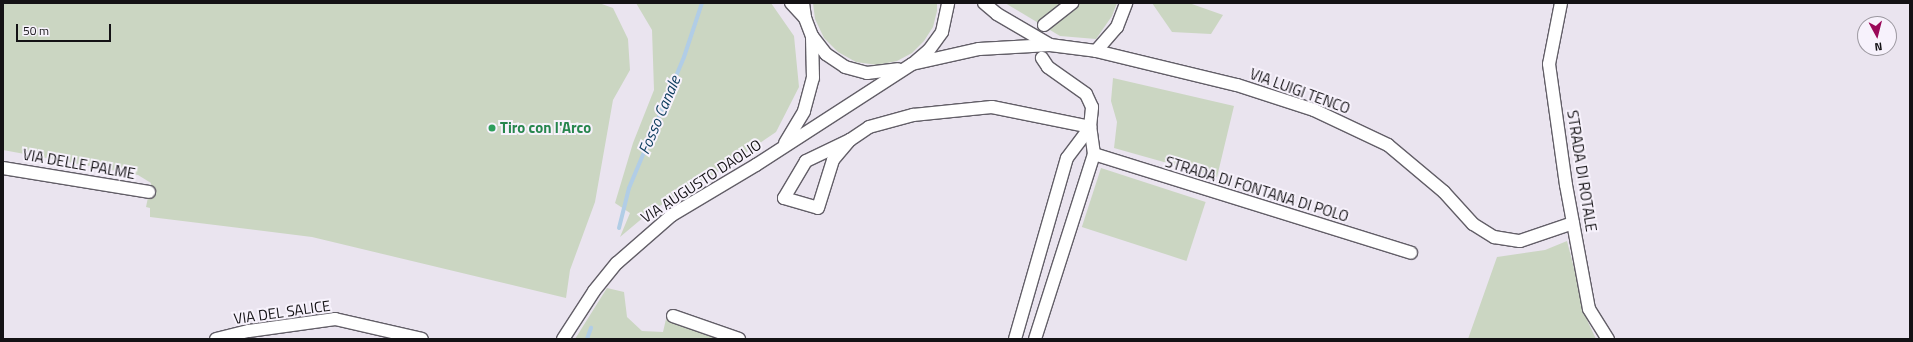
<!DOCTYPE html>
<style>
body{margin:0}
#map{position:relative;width:1913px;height:342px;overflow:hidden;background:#eae4ef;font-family:"Titillium Web",sans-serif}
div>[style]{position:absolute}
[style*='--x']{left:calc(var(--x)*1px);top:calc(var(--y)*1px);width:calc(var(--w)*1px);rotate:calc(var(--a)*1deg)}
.green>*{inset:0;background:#cbd6c2;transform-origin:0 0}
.stream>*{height:4px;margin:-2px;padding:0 2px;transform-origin:2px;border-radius:2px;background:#b1cde6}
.roads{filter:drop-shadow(1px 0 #625e67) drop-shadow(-1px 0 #625e67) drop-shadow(0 1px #625e67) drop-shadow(0 -1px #625e67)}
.minor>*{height:12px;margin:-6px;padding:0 6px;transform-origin:6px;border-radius:6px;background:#fff}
.dots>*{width:11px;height:11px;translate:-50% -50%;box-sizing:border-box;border:2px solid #f7f2fc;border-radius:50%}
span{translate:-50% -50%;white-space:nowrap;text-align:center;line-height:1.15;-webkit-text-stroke:4px #f7f2fc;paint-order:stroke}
.street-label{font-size:15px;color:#141215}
.leisure-label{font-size:15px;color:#27864d;font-weight:700}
.left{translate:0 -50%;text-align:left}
.water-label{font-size:16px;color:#08395a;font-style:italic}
.frame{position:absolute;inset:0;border:4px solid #141215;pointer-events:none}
.north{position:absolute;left:1857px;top:16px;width:40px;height:40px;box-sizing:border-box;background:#f7f2fc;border:1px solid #9c98a0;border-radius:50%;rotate:173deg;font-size:11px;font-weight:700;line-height:16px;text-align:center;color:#141215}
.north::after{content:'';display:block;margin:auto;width:14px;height:18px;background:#9b0959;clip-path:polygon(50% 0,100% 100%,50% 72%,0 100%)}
.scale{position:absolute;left:16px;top:24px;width:95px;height:18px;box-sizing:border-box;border:2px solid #141215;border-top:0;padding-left:5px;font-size:12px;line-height:14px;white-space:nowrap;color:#141215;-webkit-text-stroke:3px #f7f2fc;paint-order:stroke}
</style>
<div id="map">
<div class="green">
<i style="clip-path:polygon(3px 3px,599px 3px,613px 8px,628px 39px,630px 70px,613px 100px,595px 202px,570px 270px,566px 298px,312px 237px,150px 217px,150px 208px,146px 207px,151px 183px,138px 175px,3px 150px)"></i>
<i style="clip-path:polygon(636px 3px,771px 3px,794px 36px,799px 87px,776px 132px,710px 177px,651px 211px,620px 237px,630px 213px,615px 203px,633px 143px,654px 90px,652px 30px)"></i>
<i style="clip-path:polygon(813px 3px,937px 3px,937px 11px,933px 27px,924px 41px,912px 53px,897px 61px,877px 65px,856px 62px,838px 52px,824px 38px,815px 19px)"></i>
<i style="clip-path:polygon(1005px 3px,1117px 3px,1112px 16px,1096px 39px,1060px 36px)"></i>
<i style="clip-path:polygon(1152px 3px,1189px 3px,1223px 15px,1211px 34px,1172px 32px)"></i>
<i style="clip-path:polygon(1113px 78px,1234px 106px,1217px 177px,1114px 148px,1117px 122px,1111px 101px)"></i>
<i style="left:1101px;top:168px;width:110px;height:62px;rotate:18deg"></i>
<i style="clip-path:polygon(1567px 241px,1588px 322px,1596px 339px,1468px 339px,1497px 257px,1545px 250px)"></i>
<i style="clip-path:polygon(607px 288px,624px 292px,627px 317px,642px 331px,663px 332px,666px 319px,723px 339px,575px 339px)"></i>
</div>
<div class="stream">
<i style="--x:619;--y:228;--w:41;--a:-76"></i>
<i style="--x:629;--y:188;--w:142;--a:-67.2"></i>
<i style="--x:684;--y:57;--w:57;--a:-71.6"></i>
<i style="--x:587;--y:339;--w:12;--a:-70"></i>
</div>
<div class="roads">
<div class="minor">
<i style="--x:791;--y:3;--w:21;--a:47"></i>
<i style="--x:803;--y:3;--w:15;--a:82"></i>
<i style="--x:805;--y:18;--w:19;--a:69"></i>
<i style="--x:812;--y:36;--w:23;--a:52"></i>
<i style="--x:826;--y:54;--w:23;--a:34"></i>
<i style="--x:845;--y:67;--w:23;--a:15"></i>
<i style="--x:867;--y:73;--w:31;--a:-7"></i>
<i style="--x:984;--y:3;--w:17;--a:40"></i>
<i style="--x:997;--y:14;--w:61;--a:30.3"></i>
<i style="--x:1561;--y:3;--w:62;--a:101.1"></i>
<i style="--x:1549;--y:64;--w:122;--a:82"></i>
<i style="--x:1566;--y:185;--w:126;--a:79.5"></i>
<i style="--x:1589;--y:309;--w:36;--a:58"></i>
<i style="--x:1044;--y:25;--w:36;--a:-38"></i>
<i style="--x:1096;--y:51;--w:32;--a:-49"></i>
<i style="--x:1117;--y:27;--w:26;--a:-69"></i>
<i style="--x:915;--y:62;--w:18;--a:-41"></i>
<i style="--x:929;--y:50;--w:22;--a:-54"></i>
<i style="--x:942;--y:32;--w:30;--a:-78"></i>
<i style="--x:850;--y:140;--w:49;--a:154.5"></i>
<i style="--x:806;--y:161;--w:43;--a:120.7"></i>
<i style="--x:784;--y:198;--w:35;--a:16"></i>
<i style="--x:818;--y:208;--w:50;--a:-72.6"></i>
<i style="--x:833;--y:160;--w:26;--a:-50"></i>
<i style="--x:850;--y:140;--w:23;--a:-34"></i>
<i style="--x:869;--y:127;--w:46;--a:-15.3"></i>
<i style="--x:913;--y:115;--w:79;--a:-5.8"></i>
<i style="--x:992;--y:107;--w:100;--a:11.5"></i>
<i style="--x:785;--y:143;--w:37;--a:-59"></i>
<i style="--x:804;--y:111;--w:34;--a:-75"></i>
<i style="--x:813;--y:78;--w:42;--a:-91.4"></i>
<i style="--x:1094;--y:154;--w:332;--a:17.3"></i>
<i style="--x:3;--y:168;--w:148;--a:9.3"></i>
<i style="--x:673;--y:316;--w:70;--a:19.2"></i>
<i style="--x:216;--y:339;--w:34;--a:-14"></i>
<i style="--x:249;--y:331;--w:87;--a:-7.9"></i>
<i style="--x:335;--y:319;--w:89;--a:12.9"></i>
<i style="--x:563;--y:339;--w:57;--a:-57.1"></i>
<i style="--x:594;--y:291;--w:36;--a:-51"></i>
<i style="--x:617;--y:263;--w:73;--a:-41.1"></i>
<i style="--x:672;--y:215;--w:98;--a:-30.8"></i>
<i style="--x:756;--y:165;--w:186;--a:-32.9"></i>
<i style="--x:912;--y:64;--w:69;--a:-12.6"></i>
<i style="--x:979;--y:49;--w:71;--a:-3.2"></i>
<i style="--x:1050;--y:45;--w:46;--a:7.4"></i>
<i style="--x:1096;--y:51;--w:145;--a:13.6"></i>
<i style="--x:1237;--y:85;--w:81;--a:18"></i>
<i style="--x:1314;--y:110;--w:82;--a:25.3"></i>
<i style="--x:1388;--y:145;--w:73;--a:40"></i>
<i style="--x:1444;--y:192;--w:43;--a:47.8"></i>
<i style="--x:1473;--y:224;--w:25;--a:32"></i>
<i style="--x:1494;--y:237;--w:26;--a:9"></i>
<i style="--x:1520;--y:241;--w:56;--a:-18.8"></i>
<i style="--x:1015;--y:339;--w:188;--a:-74"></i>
<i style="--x:1067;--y:158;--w:39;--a:-53"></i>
<i style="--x:1035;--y:339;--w:194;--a:-72.3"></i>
<i style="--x:1094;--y:154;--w:27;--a:-98"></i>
<i style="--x:1090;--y:127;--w:20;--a:-84"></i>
<i style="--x:1092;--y:107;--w:14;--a:-115"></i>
<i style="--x:1086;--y:94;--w:47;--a:-144.6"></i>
<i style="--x:1048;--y:67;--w:11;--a:-124"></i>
</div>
</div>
<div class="dots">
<i style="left:492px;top:128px;background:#2e9e5b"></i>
</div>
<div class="street-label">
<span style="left:1300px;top:91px;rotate:20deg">VIA LUIGI TENCO</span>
<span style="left:79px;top:164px;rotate:10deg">VIA DELLE PALME</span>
<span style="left:1582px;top:171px;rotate:81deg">STRADA DI ROTALE</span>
<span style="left:701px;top:181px;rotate:-33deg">VIA AUGUSTO DAOLIO</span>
<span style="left:1257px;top:189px;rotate:17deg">STRADA DI FONTANA DI POLO</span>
<span style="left:282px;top:312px;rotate:-8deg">VIA DEL SALICE</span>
</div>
<div class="leisure-label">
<span class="left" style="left:500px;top:128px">Tiro con l'Arco</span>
</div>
<div class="water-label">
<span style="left:659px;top:115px;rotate:-67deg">Fosso Canale</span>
</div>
<div class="frame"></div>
<div class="north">N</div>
<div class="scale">50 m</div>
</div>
